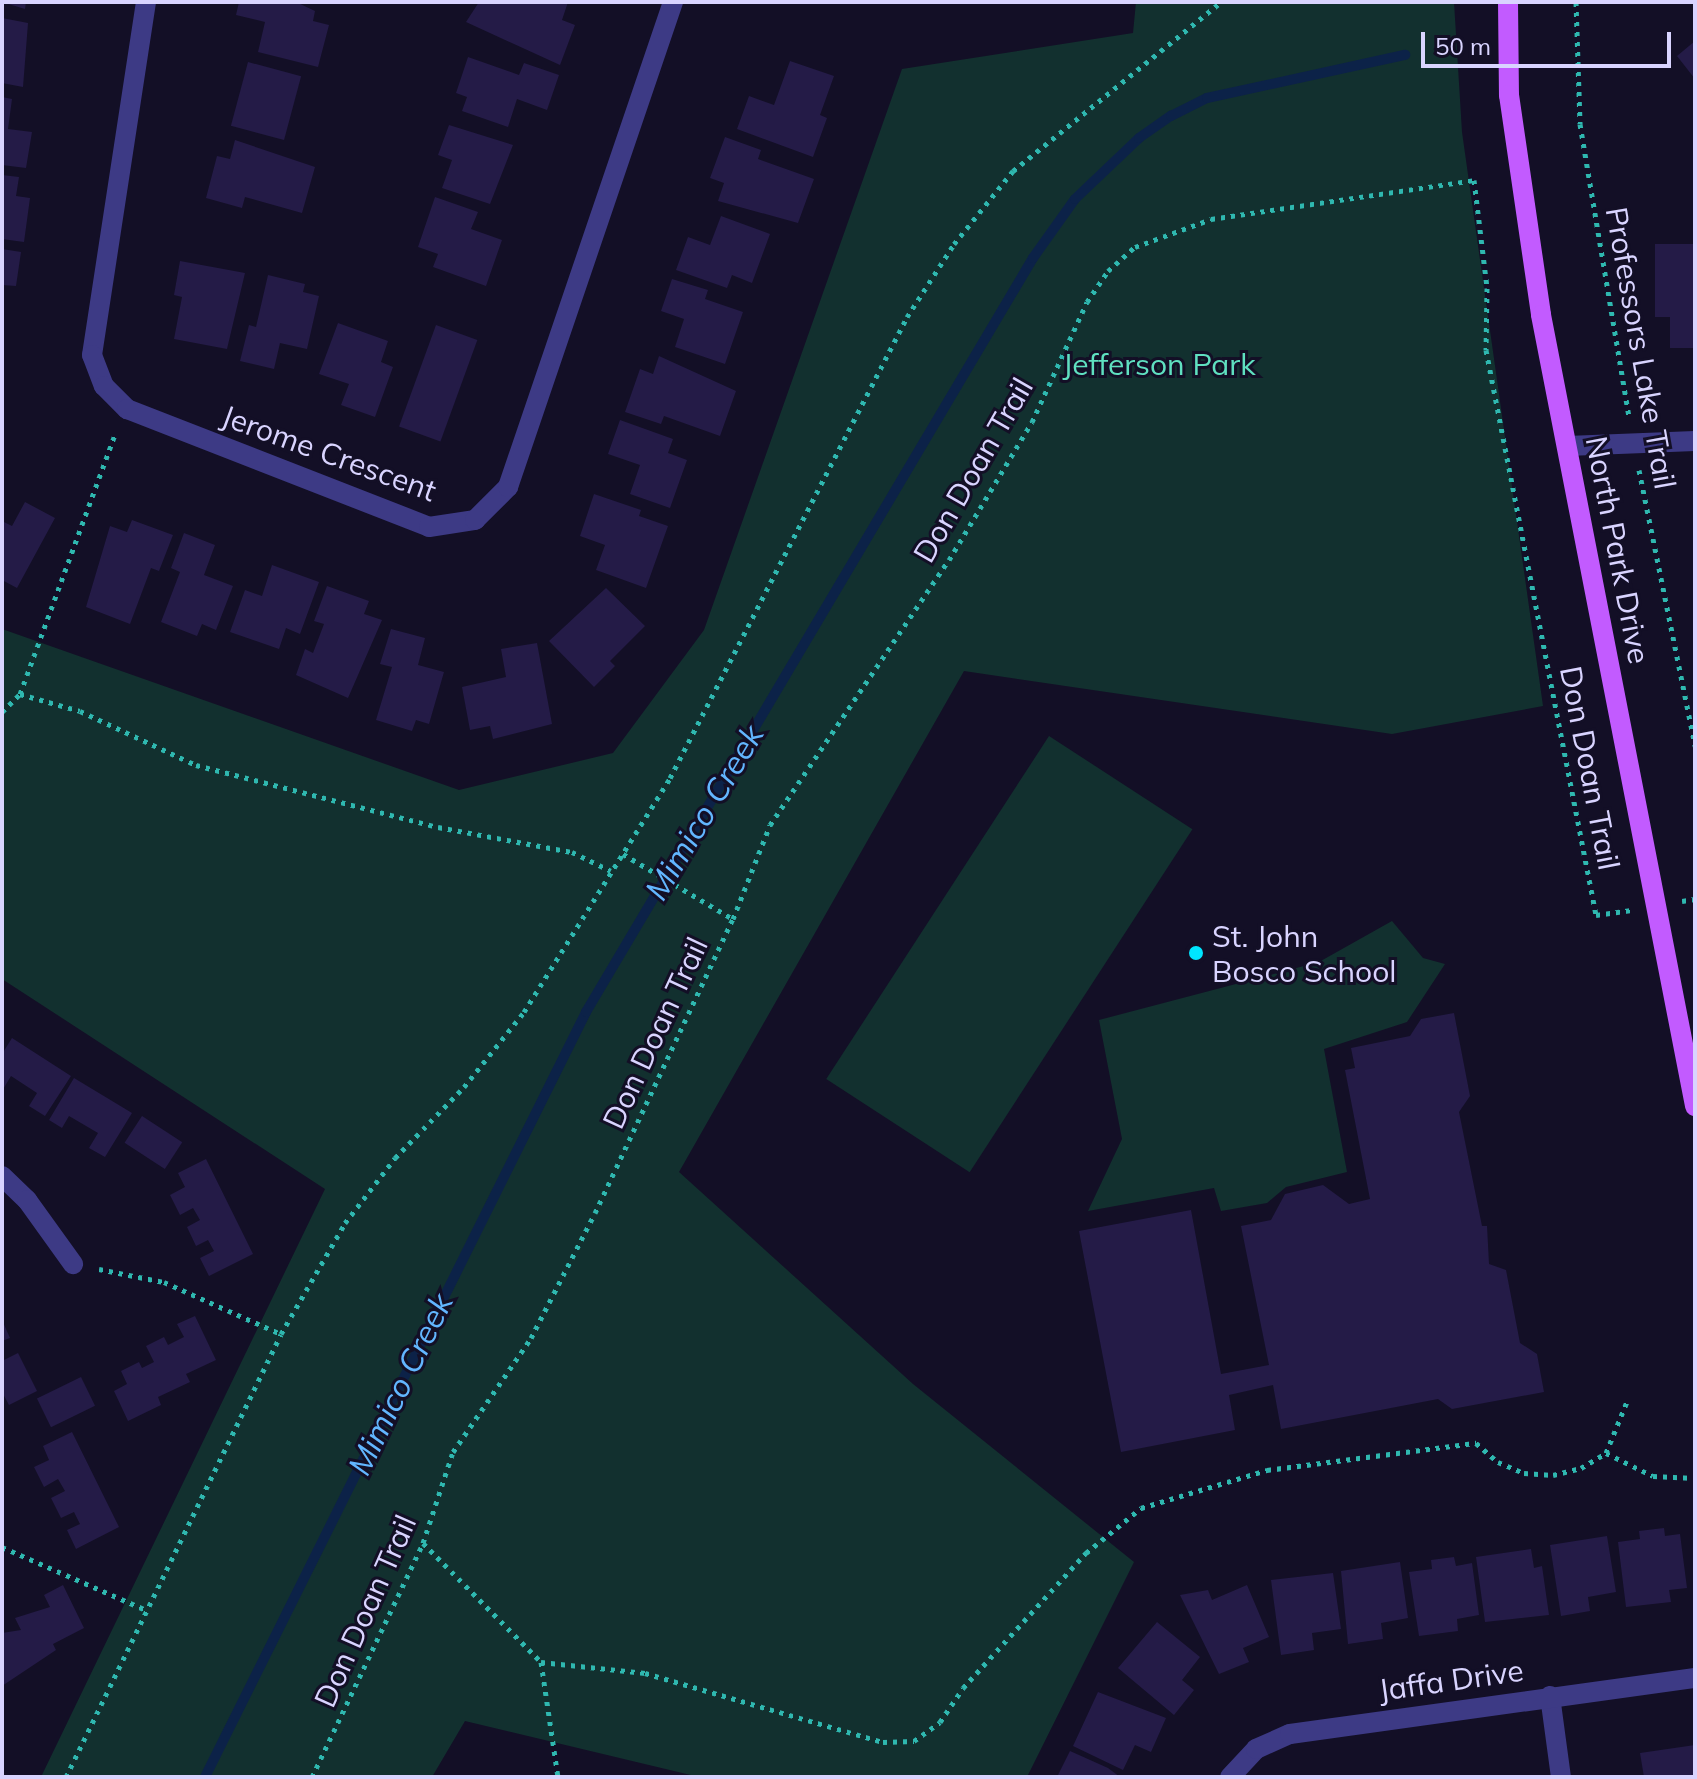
<!DOCTYPE html>
<style>
body{margin:0}
#map{position:relative;width:1697px;height:1779px;overflow:hidden;background:#130f26;font-family:Mulish,sans-serif}
div>[style]{position:absolute}
[style*='--x']{left:calc(var(--x)*1px);top:calc(var(--y)*1px);width:calc(var(--w)*1px);rotate:calc(var(--a)*1deg)}
.green>*{inset:0;background:#12302f;transform-origin:0 0}
.stream>*{height:10px;margin:-5px;padding:0 5px;transform-origin:5px;border-radius:5px;background:#0c2248}
.building>*{inset:0;background:#241b47;transform-origin:0 0}
.path>*{height:5px;margin-top:-2.5px;transform-origin:0;background:repeating-linear-gradient(90deg,#2fb8b0 0 4px,transparent 0 10px)}
.minor>*{height:20px;margin:-10px;padding:0 10px;transform-origin:10px;border-radius:10px;background:#3d3a85}
.major>*{height:20px;margin:-10px;padding:0 10px;transform-origin:10px;border-radius:10px;background:#c25bff}
.dots>*{width:22px;height:22px;translate:-50% -50%;box-sizing:border-box;border:4px solid #130f26;border-radius:50%}
span{translate:-50% -50%;white-space:nowrap;text-align:center;line-height:1.15;-webkit-text-stroke:6px #130f26;paint-order:stroke}
.street-label{font-size:30px;color:#d9d4ff}
.park-label{font-size:30px;color:#5fe0c0}
.poi-label{font-size:30px;color:#d9d4ff}
.left{translate:0 -50%;text-align:left}
.water-label{font-size:32px;color:#62b6ff;font-style:italic}
.frame{position:absolute;inset:0;border:4px solid #d9d4ff;pointer-events:none}
.scale{position:absolute;left:1421px;top:32px;width:250px;height:36px;box-sizing:border-box;border:4px solid #d9d4ff;border-top:0;padding-left:10px;font-size:24px;line-height:28px;white-space:nowrap;color:#d9d4ff;-webkit-text-stroke:6px #130f26;paint-order:stroke}
</style>
<div id="map">
<div class="green">
<i style="clip-path:polygon(1136px 2px,1454px 2px,1462px 132px,1543px 706px,1392px 734px,964px 671px,679px 1172px,913px 1384px,1134px 1562px,1027px 1777px,699px 1777px,465px 1721px,432px 1777px,41px 1777px,325px 1189px,2px 979px,2px 629px,459px 790px,613px 753px,704px 630px,902px 69px,1133px 33px)"></i>
<i style="left:1049px;top:736px;width:171px;height:409px;rotate:33deg"></i>
<i style="clip-path:polygon(1392px 921px,1423px 958px,1445px 964px,1407px 1022px,1324px 1049px,1347px 1172px,1286px 1187px,1267px 1203px,1221px 1211px,1214px 1188px,1088px 1211px,1122px 1139px,1099px 1020px,1319px 962px)"></i>
</div>
<div class="stream">
<i style="--x:205;--y:1777;--w:855;--a:-63.52"></i>
<i style="--x:586;--y:1012;--w:877;--a:-59.34"></i>
<i style="--x:1033;--y:258;--w:72;--a:-54.6"></i>
<i style="--x:1075;--y:199;--w:88;--a:-43.6"></i>
<i style="--x:1139;--y:138;--w:39;--a:-35"></i>
<i style="--x:1171;--y:116;--w:40;--a:-26.6"></i>
<i style="--x:1207;--y:98;--w:203;--a:-12.3"></i>
</div>
<div class="building">
<i style="clip-path:polygon(2px 2px,26px 2px,25px 9px)"></i>
<i style="clip-path:polygon(239px 2px,296px 2px,315px 11px,313px 21px,329px 25px,318px 67px,258px 52px,265px 22px,236px 15px)"></i>
<i style="clip-path:polygon(479px 2px,568px 2px,562px 20px,575px 25px,560px 65px,466px 22px)"></i>
<i style="clip-path:polygon(2px 18px,28px 23px,23px 87px,2px 83px)"></i>
<i style="clip-path:polygon(1695px 41px,1695px 79px,1677px 56px)"></i>
<i style="clip-path:polygon(468px 57px,519px 75px,524px 63px,559px 75px,547px 110px,517px 99px,508px 127px,462px 111px,467px 97px,456px 93px)"></i>
<i style="clip-path:polygon(790px 61px,834px 76px,820px 115px,827px 118px,813px 157px,737px 129px,749px 96px,774px 105px)"></i>
<i style="left:248px;top:62px;width:55px;height:66px;rotate:15deg"></i>
<i style="clip-path:polygon(2px 97px,12px 99px,8px 129px,32px 132px,26px 168px,2px 165px)"></i>
<i style="clip-path:polygon(449px 125px,513px 145px,490px 204px,442px 188px,452px 160px,438px 155px)"></i>
<i style="clip-path:polygon(725px 137px,761px 150px,758px 159px,814px 179px,798px 223px,718px 201px,724px 183px,710px 178px)"></i>
<i style="clip-path:polygon(235px 140px,315px 167px,302px 213px,245px 197px,242px 208px,206px 198px,217px 156px,230px 159px)"></i>
<i style="clip-path:polygon(2px 175px,19px 177px,16px 196px,30px 198px,24px 242px,2px 239px)"></i>
<i style="clip-path:polygon(435px 197px,478px 212px,471px 229px,502px 240px,486px 286px,433px 267px,438px 254px,418px 247px)"></i>
<i style="clip-path:polygon(721px 216px,770px 234px,752px 283px,732px 275px,727px 288px,676px 270px,688px 237px,710px 245px)"></i>
<i style="clip-path:polygon(1655px 244px,1695px 244px,1695px 348px,1670px 348px,1670px 317px,1655px 317px)"></i>
<i style="clip-path:polygon(2px 249px,21px 252px,16px 286px,2px 285px)"></i>
<i style="clip-path:polygon(180px 261px,245px 273px,227px 349px,174px 339px,182px 297px,174px 295px)"></i>
<i style="clip-path:polygon(268px 275px,305px 284px,303px 292px,319px 296px,307px 349px,280px 343px,274px 369px,240px 361px,249px 325px,256px 327px)"></i>
<i style="clip-path:polygon(672px 279px,708px 290px,705px 299px,743px 312px,725px 364px,675px 347px,684px 319px,661px 311px)"></i>
<i style="clip-path:polygon(338px 323px,388px 341px,381px 362px,393px 367px,375px 417px,341px 405px,349px 384px,319px 374px)"></i>
<i style="left:436px;top:325px;width:44px;height:108px;rotate:20deg"></i>
<i style="clip-path:polygon(659px 356px,736px 391px,720px 436px,664px 416px,661px 424px,625px 412px,640px 369px,653px 374px)"></i>
<i style="clip-path:polygon(620px 420px,673px 439px,668px 453px,687px 460px,670px 508px,630px 494px,640px 465px,608px 454px)"></i>
<i style="clip-path:polygon(594px 494px,641px 510px,639px 516px,668px 526px,646px 588px,596px 570px,605px 545px,580px 536px)"></i>
<i style="clip-path:polygon(25px 502px,55px 518px,17px 588px,2px 580px,2px 521px,12px 526px)"></i>
<i style="clip-path:polygon(132px 520px,173px 535px,159px 571px,151px 568px,130px 624px,86px 607px,110px 526px,127px 532px)"></i>
<i style="clip-path:polygon(184px 533px,215px 545px,204px 575px,233px 586px,216px 630px,202px 624px,197px 636px,161px 622px,180px 572px,171px 568px)"></i>
<i style="clip-path:polygon(272px 565px,319px 582px,300px 634px,286px 628px,279px 649px,230px 632px,245px 590px,262px 596px)"></i>
<i style="clip-path:polygon(327px 586px,369px 601px,364px 614px,382px 620px,348px 698px,296px 675px,305px 649px,313px 653px,324px 624px,314px 621px)"></i>
<i style="clip-path:polygon(606px 588px,645px 626px,610px 661px,615px 666px,594px 687px,549px 641px)"></i>
<i style="clip-path:polygon(391px 629px,425px 638px,418px 665px,444px 672px,429px 724px,416px 720px,412px 731px,376px 720px,392px 667px,380px 664px)"></i>
<i style="clip-path:polygon(537px 643px,552px 724px,493px 739px,490px 726px,470px 730px,462px 687px,506px 677px,501px 649px)"></i>
<i style="clip-path:polygon(1454px 1013px,1470px 1096px,1459px 1112px,1482px 1226px,1487px 1226px,1489px 1264px,1506px 1270px,1520px 1343px,1537px 1354px,1544px 1392px,1452px 1409px,1438px 1399px,1281px 1429px,1273px 1385px,1229px 1395px,1235px 1430px,1121px 1452px,1079px 1231px,1191px 1210px,1221px 1374px,1269px 1365px,1241px 1226px,1271px 1220px,1285px 1194px,1323px 1185px,1349px 1204px,1370px 1199px,1345px 1070px,1355px 1068px,1351px 1048px,1410px 1036px,1421px 1019px)"></i>
<i style="clip-path:polygon(12px 1038px,71px 1076px,45px 1116px,29px 1106px,37px 1093px,11px 1076px,2px 1091px,2px 1054px)"></i>
<i style="clip-path:polygon(74px 1078px,132px 1113px,105px 1157px,89px 1148px,98px 1133px,69px 1116px,62px 1128px,49px 1120px)"></i>
<i style="left:142px;top:1116px;width:48px;height:32px;rotate:33deg"></i>
<i style="clip-path:polygon(206px 1159px,253px 1254px,209px 1276px,200px 1258px,214px 1251px,208px 1240px,196px 1246px,187px 1227px,200px 1220px,193px 1208px,180px 1215px,170px 1195px,185px 1187px,178px 1173px)"></i>
<i style="clip-path:polygon(195px 1316px,216px 1360px,186px 1374px,190px 1382px,158px 1397px,161px 1405px,128px 1421px,114px 1391px,127px 1384px,121px 1371px,139px 1362px,142px 1368px,154px 1362px,146px 1346px,164px 1337px,168px 1345px,184px 1337px,177px 1324px)"></i>
<i style="clip-path:polygon(2px 1320px,10px 1338px,2px 1341px)"></i>
<i style="clip-path:polygon(18px 1353px,37px 1391px,9px 1405px,2px 1392px,2px 1361px)"></i>
<i style="left:81px;top:1377px;width:32px;height:49px;rotate:64deg"></i>
<i style="clip-path:polygon(72px 1432px,119px 1527px,76px 1549px,67px 1530px,80px 1524px,74px 1512px,61px 1518px,51px 1498px,65px 1491px,58px 1479px,44px 1487px,34px 1467px,49px 1460px,43px 1446px)"></i>
<i style="clip-path:polygon(1664px 1528px,1665px 1536px,1680px 1534px,1687px 1588px,1669px 1590px,1671px 1602px,1626px 1607px,1618px 1542px,1640px 1539px,1639px 1531px)"></i>
<i style="clip-path:polygon(1607px 1536px,1616px 1592px,1588px 1597px,1590px 1611px,1561px 1616px,1550px 1545px)"></i>
<i style="clip-path:polygon(1531px 1549px,1534px 1568px,1542px 1566px,1549px 1615px,1485px 1622px,1476px 1557px)"></i>
<i style="clip-path:polygon(1454px 1557px,1456px 1566px,1472px 1563px,1479px 1615px,1457px 1619px,1458px 1631px,1419px 1636px,1409px 1572px,1432px 1569px,1431px 1560px)"></i>
<i style="clip-path:polygon(1400px 1562px,1408px 1618px,1381px 1623px,1383px 1639px,1348px 1644px,1341px 1571px)"></i>
<i style="clip-path:polygon(1333px 1573px,1341px 1629px,1312px 1633px,1314px 1650px,1281px 1655px,1271px 1580px)"></i>
<i style="clip-path:polygon(63px 1585px,84px 1628px,53px 1644px,56px 1650px,2px 1686px,2px 1633px,21px 1630px,15px 1618px,50px 1607px,44px 1595px)"></i>
<i style="clip-path:polygon(1247px 1585px,1269px 1637px,1243px 1648px,1249px 1662px,1219px 1674px,1180px 1595px,1208px 1590px,1212px 1600px)"></i>
<i style="clip-path:polygon(1157px 1622px,1200px 1657px,1182px 1680px,1194px 1690px,1174px 1715px,1118px 1668px)"></i>
<i style="clip-path:polygon(1098px 1692px,1166px 1718px,1151px 1752px,1135px 1745px,1123px 1770px,1073px 1746px)"></i>
<i style="clip-path:polygon(1695px 1745px,1695px 1777px,1644px 1777px,1640px 1753px)"></i>
<i style="clip-path:polygon(1070px 1751px,1108px 1768px,1120px 1777px,1057px 1777px)"></i>
</div>
<div class="path">
<i style="--x:1576;--y:2;--w:122;--a:88.1"></i>
<i style="--x:1580;--y:124;--w:297;--a:80.5"></i>
<i style="--x:1639;--y:470;--w:282;--a:78.5"></i>
<i style="--x:20;--y:694;--w:279;--a:-69.9"></i>
<i style="--x:2;--y:712;--w:25;--a:-45"></i>
<i style="--x:20;--y:694;--w:62;--a:15.8"></i>
<i style="--x:80;--y:711;--w:128;--a:25"></i>
<i style="--x:196;--y:765;--w:250;--a:14.4"></i>
<i style="--x:438;--y:827;--w:136;--a:10.6"></i>
<i style="--x:572;--y:852;--w:43;--a:26"></i>
<i style="--x:623;--y:854;--w:128;--a:30.6"></i>
<i style="--x:1682;--y:901;--w:13;--a:-9"></i>
<i style="--x:99;--y:1269;--w:66;--a:11.3"></i>
<i style="--x:164;--y:1282;--w:128;--a:24"></i>
<i style="--x:1606;--y:1453;--w:52;--a:26.1"></i>
<i style="--x:1653;--y:1476;--w:42;--a:2.7"></i>
<i style="--x:423;--y:1543;--w:168;--a:45.2"></i>
<i style="--x:541;--y:1662;--w:116;--a:81.6"></i>
<i style="--x:2;--y:1547;--w:157;--a:23.6"></i>
<i style="--x:541;--y:1662;--w:105;--a:6"></i>
<i style="--x:645;--y:1673;--w:248;--a:16.2"></i>
<i style="--x:883;--y:1742;--w:31;--a:-2"></i>
<i style="--x:914;--y:1741;--w:32;--a:-36"></i>
<i style="--x:940;--y:1722;--w:41;--a:-55.9"></i>
<i style="--x:963;--y:1688;--w:183;--a:-47.7"></i>
<i style="--x:1086;--y:1553;--w:71;--a:-39.3"></i>
<i style="--x:1141;--y:1508;--w:132;--a:-16.8"></i>
<i style="--x:1267;--y:1470;--w:211;--a:-7.4"></i>
<i style="--x:1476;--y:1443;--w:29;--a:41"></i>
<i style="--x:1498;--y:1462;--w:28;--a:23"></i>
<i style="--x:1524;--y:1473;--w:29;--a:4"></i>
<i style="--x:1553;--y:1475;--w:29;--a:-14"></i>
<i style="--x:1581;--y:1468;--w:29;--a:-31"></i>
<i style="--x:1606;--y:1453;--w:58;--a:-67.8"></i>
<i style="--x:66;--y:1777;--w:492;--a:-64.1"></i>
<i style="--x:281;--y:1334;--w:128;--a:-60"></i>
<i style="--x:345;--y:1223;--w:82;--a:-52.4"></i>
<i style="--x:395;--y:1158;--w:99;--a:-45.8"></i>
<i style="--x:464;--y:1087;--w:96;--a:-51.3"></i>
<i style="--x:524;--y:1012;--w:276;--a:-58"></i>
<i style="--x:670;--y:778;--w:518;--a:-62.79"></i>
<i style="--x:907;--y:317;--w:87;--a:-57.2"></i>
<i style="--x:954;--y:244;--w:94;--a:-51.1"></i>
<i style="--x:1013;--y:171;--w:268;--a:-39.1"></i>
<i style="--x:312;--y:1777;--w:259;--a:-64.6"></i>
<i style="--x:423;--y:1543;--w:96;--a:-71.8"></i>
<i style="--x:453;--y:1452;--w:138;--a:-55.6"></i>
<i style="--x:531;--y:1338;--w:140;--a:-62.9"></i>
<i style="--x:595;--y:1213;--w:325;--a:-64.9"></i>
<i style="--x:733;--y:919;--w:101;--a:-68.5"></i>
<i style="--x:770;--y:825;--w:320;--a:-56"></i>
<i style="--x:949;--y:560;--w:161;--a:-59"></i>
<i style="--x:1032;--y:422;--w:132;--a:-65.4"></i>
<i style="--x:1087;--y:302;--w:37;--a:-56"></i>
<i style="--x:1108;--y:271;--w:36;--a:-42"></i>
<i style="--x:1135;--y:247;--w:81;--a:-20.2"></i>
<i style="--x:1211;--y:219;--w:266;--a:-8.4"></i>
<i style="--x:1474;--y:180;--w:109;--a:83.1"></i>
<i style="--x:1487;--y:288;--w:62;--a:90.9"></i>
<i style="--x:1486;--y:350;--w:576;--a:78.98"></i>
<i style="--x:1596;--y:915;--w:36;--a:-8"></i>
</div>
<div class="minor">
<i style="--x:146;--y:2;--w:357;--a:98.7"></i>
<i style="--x:92;--y:355;--w:33;--a:69"></i>
<i style="--x:104;--y:386;--w:33;--a:45"></i>
<i style="--x:127;--y:409;--w:324;--a:21.3"></i>
<i style="--x:429;--y:527;--w:47;--a:-8.7"></i>
<i style="--x:475;--y:520;--w:47;--a:-45"></i>
<i style="--x:508;--y:487;--w:512;--a:-71.21"></i>
<i style="--x:1567;--y:446;--w:128;--a:-2.2"></i>
<i style="--x:2;--y:1176;--w:35;--a:44"></i>
<i style="--x:27;--y:1200;--w:79;--a:54.3"></i>
<i style="--x:1550;--y:1696;--w:82;--a:82.3"></i>
<i style="--x:1230;--y:1777;--w:38;--a:-47"></i>
<i style="--x:1256;--y:1749;--w:37;--a:-24"></i>
<i style="--x:1290;--y:1734;--w:409;--a:-7.9"></i>
</div>
<div class="major">
<i style="--x:1508;--y:2;--w:93;--a:89.4"></i>
<i style="--x:1509;--y:95;--w:222;--a:81.7"></i>
<i style="--x:1541;--y:315;--w:806;--a:78.98"></i>
</div>
<div class="dots">
<i style="left:1196px;top:953px;background:#00e5ff"></i>
</div>
<div class="street-label">
<span style="left:1641px;top:348px;rotate:80deg">Professors Lake Trail</span>
<span style="left:329px;top:453px;rotate:20deg">Jerome Crescent</span>
<span style="left:973px;top:470px;rotate:-60deg">Don Doan Trail</span>
<span style="left:1618px;top:550px;rotate:79deg">North Park Drive</span>
<span style="left:1590px;top:768px;rotate:79deg">Don Doan Trail</span>
<span style="left:655px;top:1033px;rotate:-65deg">Don Doan Trail</span>
<span style="left:365px;top:1611px;rotate:-66deg">Don Doan Trail</span>
<span style="left:1451px;top:1680px;rotate:-8deg">Jaffa Drive</span>
</div>
<div class="park-label">
<span style="left:1159px;top:364px">Jefferson Park</span>
</div>
<div class="poi-label">
<span class="left" style="left:1212px;top:953px">St. John<br>Bosco School</span>
</div>
<div class="water-label">
<span style="left:704px;top:812px;rotate:-59deg">Mimico Creek</span>
<span style="left:400px;top:1384px;rotate:-64deg">Mimico Creek</span>
</div>
<div class="frame"></div>
<div class="scale">50 m</div>
</div>
